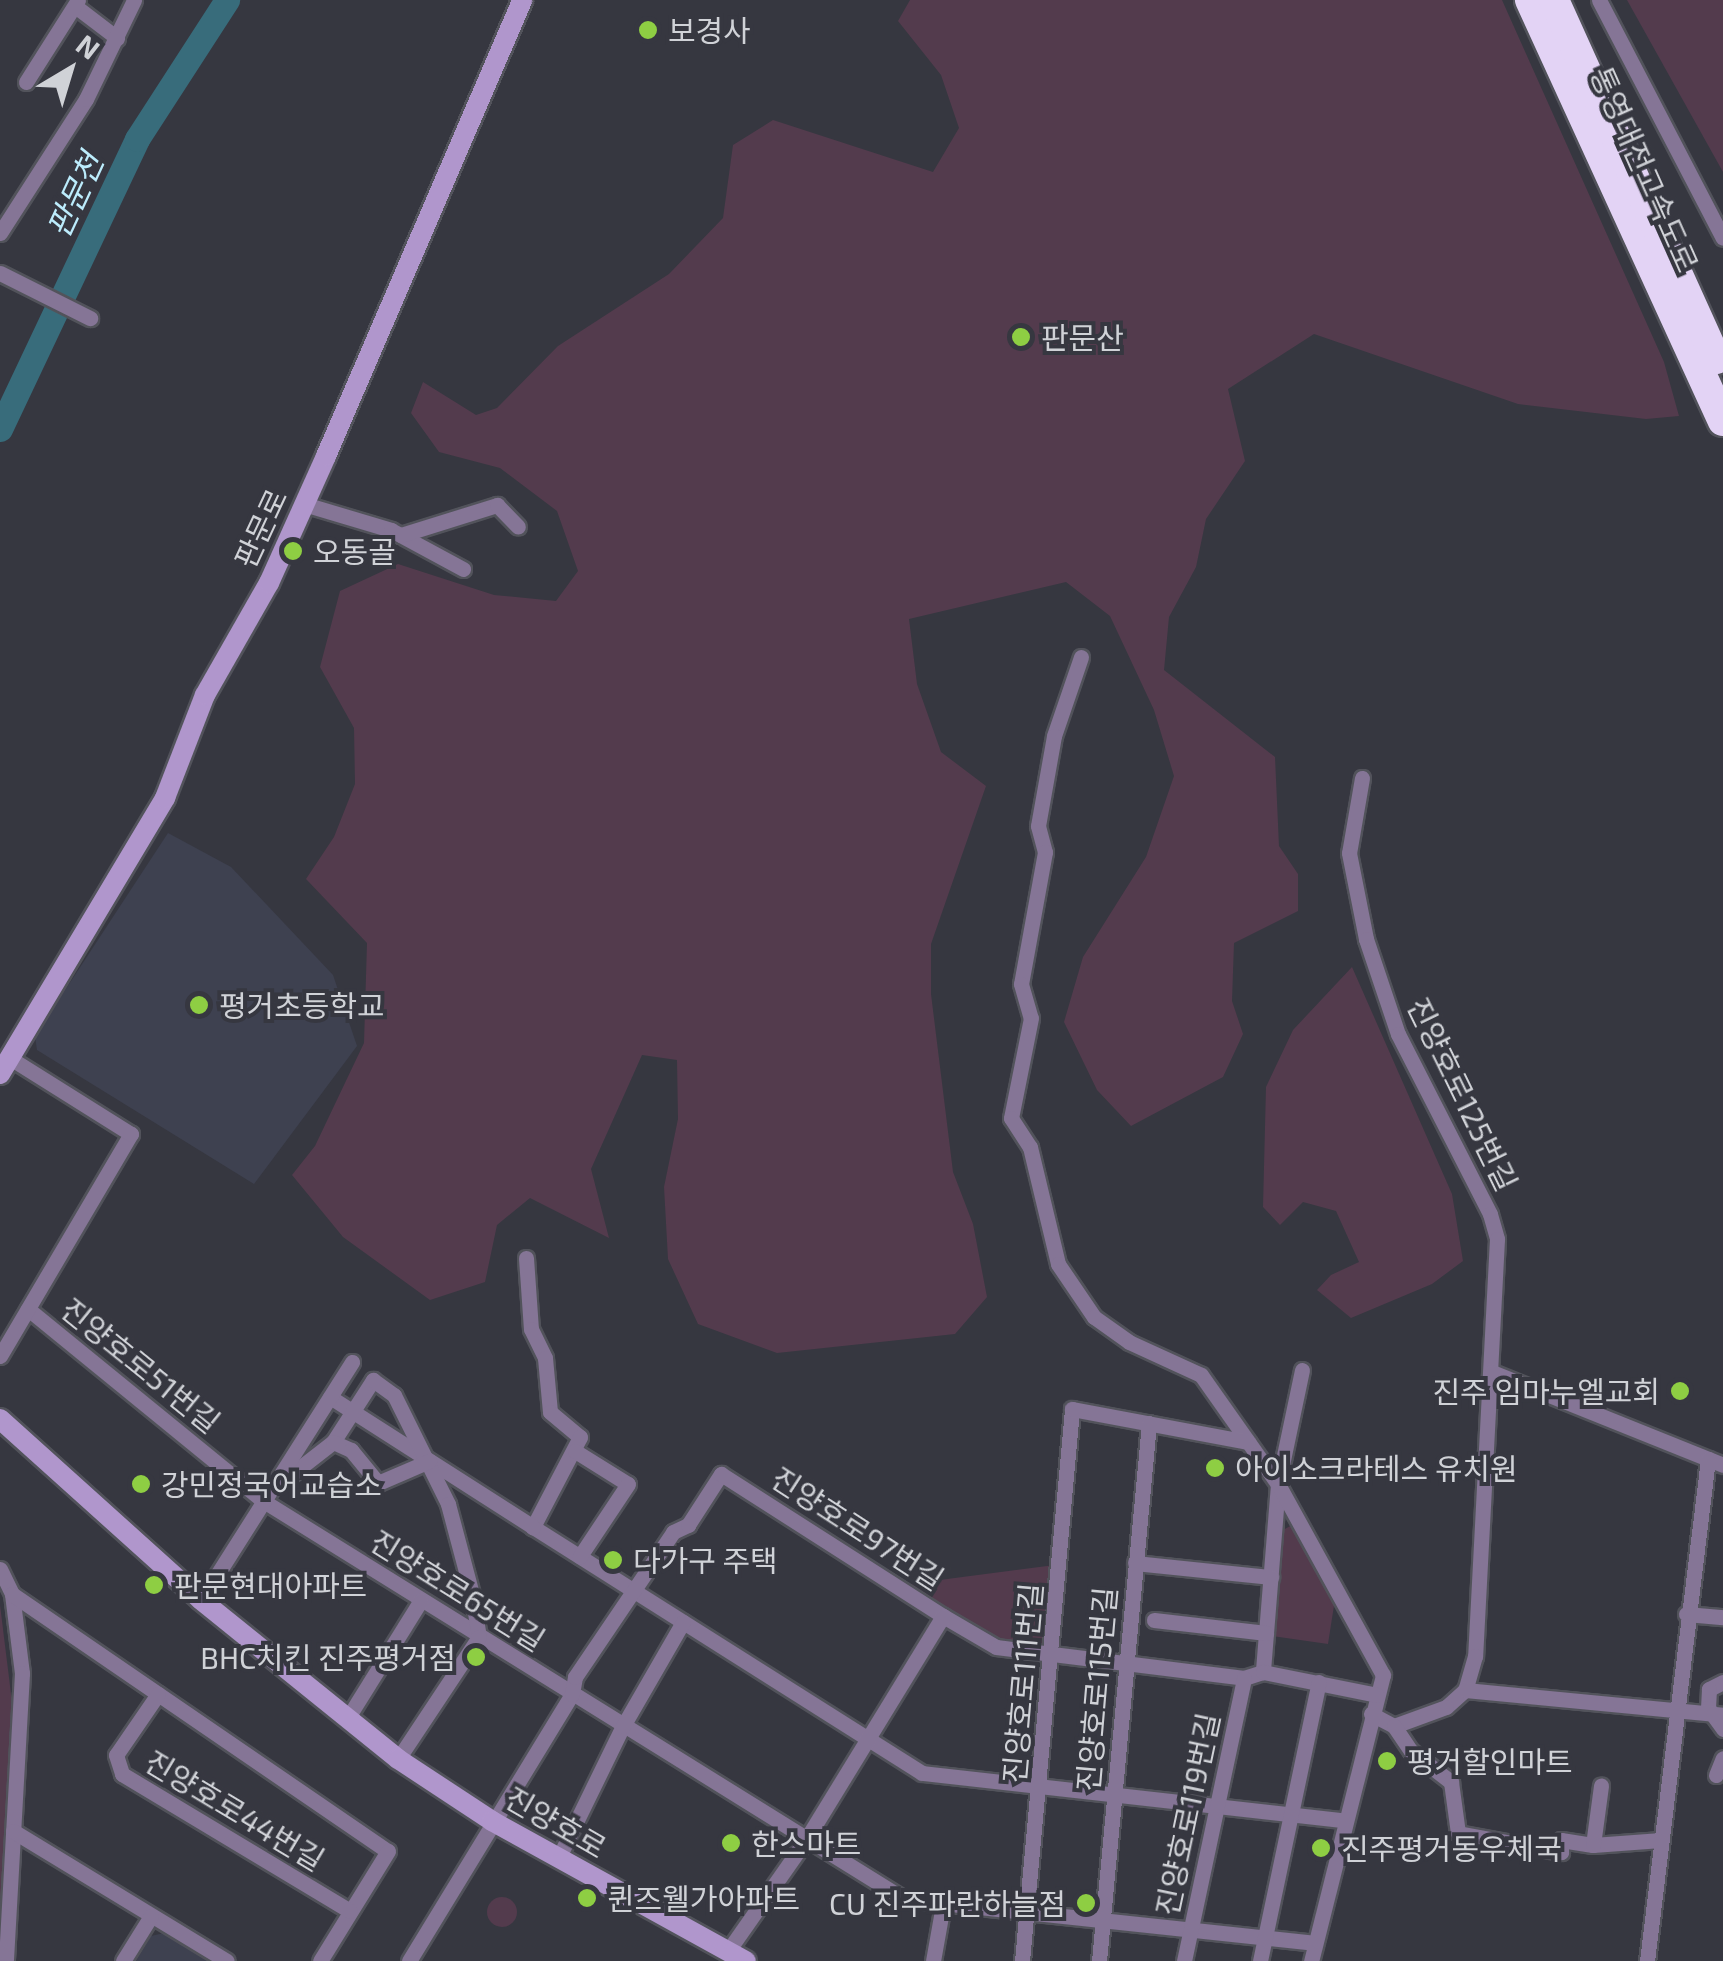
<!DOCTYPE html>
<meta charset="utf-8">
<style>
body{margin:0}
#map{position:relative;width:1723px;height:1961px;overflow:hidden;background:#363740;font-family:"Exo 2","Noto Sans KR",sans-serif}
div>[style]{position:absolute}
[style*='--x']{left:calc(var(--x)*1px);top:calc(var(--y)*1px);width:calc(var(--w)*1px);rotate:calc(var(--a)*1deg)}
.built>*{inset:0;background:#3e4150}
.green>*{inset:0;background:#533b4d}
.round{border-radius:50%}
.river>*{height:25px;margin:-12.5px;padding:0 12.5px;transform-origin:12.5px;border-radius:12.5px;background:#386c7b}
.roads{filter:drop-shadow(2px 0 #52535b) drop-shadow(-2px 0 #52535b) drop-shadow(0 2px #52535b) drop-shadow(0 -2px #52535b)}
.street>*{height:15px;margin:-7.5px;padding:0 7.5px;transform-origin:7.5px;border-radius:7.5px;background:#857596}
.secondary>*{height:20px;margin:-10px;padding:0 10px;transform-origin:10px;border-radius:10px;background:#b096cc}
.highway>*{height:30px;margin:-15px;padding:0 15px;transform-origin:15px;border-radius:15px;background:#e3d3f5}
.dots>*{width:28px;height:28px;translate:-50% -50%;box-sizing:border-box;border:5px solid #363740;border-radius:50%}
span{translate:-50% -50%;white-space:nowrap;text-align:center;line-height:1.15;-webkit-text-stroke:8px #363740;paint-order:stroke}
.poi-label{font-size:30px;color:#d0d2d7}
.left{translate:0 -50%;text-align:left}
.right{translate:-100% -50%;text-align:right}
.street-label{font-size:30px;color:#d0d2d7}
.water-label{font-size:32px;color:#bcecfc;font-style:italic}
.north{position:absolute;left:20px;top:20px;width:100px;height:100px;-webkit-text-stroke:8px #363740;paint-order:stroke;rotate:38deg;font-size:28px;font-weight:700;line-height:40px;text-align:center;color:#d0d2d7}
.north::after{content:'';display:block;margin:auto;width:35px;height:45px;background:#d0d2d7;clip-path:polygon(50% 0,100% 100%,50% 72%,0 100%)}
</style>
<div id="map">
<div class="built">
<i style="clip-path:polygon(168px 833px,231px 867px,333px 975px,357px 1046px,254px 1184px,37px 1050px,35px 1036px)"></i>
<i style="clip-path:polygon(164px 1933px,210px 1961px,136px 1961px,151px 1936px)"></i>
</div>
<div class="green">
<i style="clip-path:polygon(910px 0,1502px 0,1664px 362px,1679px 416px,1646px 419px,1518px 404px,1314px 334px,1228px 389px,1245px 461px,1206px 519px,1196px 567px,1169px 617px,1164px 670px,1275px 757px,1279px 846px,1298px 874px,1298px 911px,1234px 943px,1232px 1001px,1243px 1034px,1223px 1077px,1131px 1126px,1097px 1090px,1064px 1022px,1083px 957px,1146px 857px,1174px 776px,1154px 710px,1110px 616px,1066px 582px,909px 619px,917px 684px,941px 752px,986px 786px,931px 944px,931px 994px,953px 1172px,973px 1224px,987px 1297px,955px 1334px,777px 1353px,698px 1324px,668px 1259px,664px 1187px,678px 1119px,677px 1060px,642px 1055px,591px 1169px,609px 1238px,530px 1198px,497px 1225px,485px 1282px,430px 1300px,343px 1237px,292px 1175px,315px 1146px,364px 1043px,367px 943px,306px 879px,334px 837px,355px 784px,354px 728px,320px 667px,340px 591px,398px 564px,494px 595px,556px 601px,578px 571px,557px 511px,500px 468px,439px 452px,411px 413px,423px 382px,476px 415px,497px 408px,558px 346px,669px 274px,723px 218px,733px 145px,773px 120px,933px 172px,959px 128px,941px 75px,898px 21px)"></i>
<i style="clip-path:polygon(1627px 0,1723px 0,1723px 172px)"></i>
<i style="clip-path:polygon(1352px 967px,1452px 1194px,1463px 1261px,1432px 1284px,1351px 1318px,1317px 1290px,1331px 1275px,1359px 1262px,1336px 1211px,1303px 1202px,1280px 1225px,1263px 1207px,1266px 1087px,1293px 1030px)"></i>
<i style="clip-path:polygon(1294px 1524px,1335px 1599px,1328px 1644px,1272px 1636px,1283px 1530px)"></i>
<i style="clip-path:polygon(1055px 1565px,1047px 1646px,998px 1642px,909px 1584px)"></i>
<i style="clip-path:polygon(0 1605px,13px 1710px,0 1933px)"></i>
<i class="round" style="left:487px;top:1897px;width:30px;height:30px"></i>
</div>
<div class="river">
<i style="--x:0;--y:429;--w:321;--a:-64.7"></i>
<i style="--x:137;--y:139;--w:166;--a:-57.1"></i>
</div>
<div class="roads">
<div class="street">
<i style="--x:1599;--y:0;--w:268;--a:62.5"></i>
<i style="--x:75;--y:6;--w:53;--a:37.3"></i>
<i style="--x:26;--y:82;--w:97;--a:-57.6"></i>
<i style="--x:0;--y:233;--w:159;--a:-57.3"></i>
<i style="--x:86;--y:99;--w:110;--a:-64.1"></i>
<i style="--x:0;--y:273;--w:101;--a:26.6"></i>
<i style="--x:304;--y:504;--w:91;--a:16.6"></i>
<i style="--x:391;--y:530;--w:82;--a:28.4"></i>
<i style="--x:401;--y:535;--w:101;--a:-17.4"></i>
<i style="--x:497;--y:505;--w:30;--a:46"></i>
<i style="--x:1081;--y:657;--w:83;--a:108.9"></i>
<i style="--x:1054;--y:736;--w:91;--a:100.1"></i>
<i style="--x:1038;--y:826;--w:27;--a:75"></i>
<i style="--x:1045;--y:852;--w:134;--a:100.3"></i>
<i style="--x:1021;--y:984;--w:35;--a:74"></i>
<i style="--x:1031;--y:1018;--w:102;--a:101.3"></i>
<i style="--x:1011;--y:1118;--w:35;--a:57"></i>
<i style="--x:1030;--y:1147;--w:120;--a:76.5"></i>
<i style="--x:1058;--y:1264;--w:64;--a:55.8"></i>
<i style="--x:1094;--y:1317;--w:43;--a:35.5"></i>
<i style="--x:1129;--y:1342;--w:79;--a:24.6"></i>
<i style="--x:1201;--y:1375;--w:133;--a:54.8"></i>
<i style="--x:1278;--y:1484;--w:189;--a:94.6"></i>
<i style="--x:1362;--y:778;--w:76;--a:99.8"></i>
<i style="--x:1349;--y:853;--w:88;--a:78.8"></i>
<i style="--x:1366;--y:939;--w:100;--a:71.4"></i>
<i style="--x:1398;--y:1034;--w:202;--a:62.9"></i>
<i style="--x:1490;--y:1214;--w:26;--a:74"></i>
<i style="--x:1497;--y:1239;--w:418;--a:93"></i>
<i style="--x:1475;--y:1656;--w:35;--a:106"></i>
<i style="--x:1465;--y:1690;--w:25;--a:138"></i>
<i style="--x:1446;--y:1707;--w:55;--a:159.9"></i>
<i style="--x:1394;--y:1726;--w:26;--a:-152"></i>
<i style="--x:526;--y:1258;--w:71;--a:86"></i>
<i style="--x:531;--y:1329;--w:32;--a:64"></i>
<i style="--x:545;--y:1358;--w:54;--a:84.7"></i>
<i style="--x:550;--y:1412;--w:39;--a:40"></i>
<i style="--x:580;--y:1437;--w:102;--a:117.6"></i>
<i style="--x:533;--y:1527;--w:460;--a:32.3"></i>
<i style="--x:922;--y:1773;--w:424;--a:6.4"></i>
<i style="--x:28;--y:1309;--w:306;--a:39.2"></i>
<i style="--x:265;--y:1502;--w:752;--a:31.85"></i>
<i style="--x:904;--y:1899;--w:412;--a:6.1"></i>
<i style="--x:0;--y:1356;--w:258;--a:-59.5"></i>
<i style="--x:131;--y:1134;--w:143;--a:-147.9"></i>
<i style="--x:1302;--y:1370;--w:116;--a:101.9"></i>
<i style="--x:1278;--y:1484;--w:218;--a:61.2"></i>
<i style="--x:1383;--y:1675;--w:295;--a:104.1"></i>
<i style="--x:1492;--y:1372;--w:249;--a:21.9"></i>
<i style="--x:330;--y:1397;--w:241;--a:32.6"></i>
<i style="--x:333;--y:1442;--w:74;--a:-57.2"></i>
<i style="--x:373;--y:1380;--w:26;--a:36"></i>
<i style="--x:394;--y:1395;--w:122;--a:63.6"></i>
<i style="--x:448;--y:1504;--w:93;--a:75.1"></i>
<i style="--x:472;--y:1594;--w:44;--a:80.8"></i>
<i style="--x:479;--y:1637;--w:146;--a:123.6"></i>
<i style="--x:575;--y:1451;--w:62;--a:31.9"></i>
<i style="--x:628;--y:1484;--w:87;--a:123.7"></i>
<i style="--x:279;--y:1484;--w:68;--a:-37.9"></i>
<i style="--x:333;--y:1442;--w:20;--a:24"></i>
<i style="--x:351;--y:1450;--w:43;--a:50.7"></i>
<i style="--x:378;--y:1483;--w:56;--a:-23.3"></i>
<i style="--x:1135;--y:1563;--w:137;--a:5.9"></i>
<i style="--x:0;--y:1569;--w:28;--a:64"></i>
<i style="--x:12;--y:1594;--w:80;--a:82.8"></i>
<i style="--x:22;--y:1673;--w:288;--a:93.2"></i>
<i style="--x:12;--y:1594;--w:455;--a:34.4"></i>
<i style="--x:388;--y:1851;--w:129;--a:121.7"></i>
<i style="--x:201;--y:1600;--w:282;--a:-57.6"></i>
<i style="--x:1686;--y:1614;--w:37;--a:5"></i>
<i style="--x:943;--y:1616;--w:61;--a:30.3"></i>
<i style="--x:996;--y:1647;--w:250;--a:7.1"></i>
<i style="--x:1244;--y:1678;--w:20;--a:-18"></i>
<i style="--x:1263;--y:1672;--w:116;--a:11.4"></i>
<i style="--x:1154;--y:1620;--w:113;--a:6.6"></i>
<i style="--x:1723;--y:1682;--w:16;--a:153"></i>
<i style="--x:1709;--y:1689;--w:19;--a:93"></i>
<i style="--x:1708;--y:1708;--w:26;--a:54"></i>
<i style="--x:1465;--y:1690;--w:259;--a:5.5"></i>
<i style="--x:158;--y:1694;--w:74;--a:124.5"></i>
<i style="--x:116;--y:1755;--w:20;--a:72"></i>
<i style="--x:122;--y:1774;--w:266;--a:31"></i>
<i style="--x:347;--y:1719;--w:140;--a:-58.1"></i>
<i style="--x:1394;--y:1726;--w:30;--a:56"></i>
<i style="--x:1411;--y:1751;--w:51;--a:37.8"></i>
<i style="--x:1451;--y:1782;--w:51;--a:82.2"></i>
<i style="--x:1458;--y:1833;--w:105;--a:10.5"></i>
<i style="--x:1561;--y:1852;--w:12;--a:-90"></i>
<i style="--x:1561;--y:1840;--w:32;--a:9"></i>
<i style="--x:1593;--y:1845;--w:68;--a:-4.2"></i>
<i style="--x:1716;--y:1775;--w:18;--a:-68"></i>
<i style="--x:13;--y:1831;--w:250;--a:31.3"></i>
<i style="--x:1593;--y:1845;--w:60;--a:-82.3"></i>
<i style="--x:558;--y:1859;--w:148;--a:-64"></i>
<i style="--x:623;--y:1726;--w:120;--a:-60"></i>
<i style="--x:123;--y:1961;--w:53;--a:-58.1"></i>
<i style="--x:409;--y:1961;--w:313;--a:-58.6"></i>
<i style="--x:572;--y:1694;--w:17;--a:-80"></i>
<i style="--x:575;--y:1677;--w:175;--a:-55.9"></i>
<i style="--x:673;--y:1532;--w:17;--a:-25"></i>
<i style="--x:688;--y:1525;--w:61;--a:-57.1"></i>
<i style="--x:721;--y:1474;--w:264;--a:32.6"></i>
<i style="--x:943;--y:1616;--w:264;--a:121.5"></i>
<i style="--x:805;--y:1841;--w:134;--a:125"></i>
<i style="--x:933;--y:1961;--w:57;--a:-79.9"></i>
<i style="--x:1022;--y:1961;--w:554;--a:-84.82"></i>
<i style="--x:1072;--y:1409;--w:179;--a:10.6"></i>
<i style="--x:1099;--y:1961;--w:540;--a:-84.69"></i>
<i style="--x:1184;--y:1961;--w:289;--a:-78"></i>
<i style="--x:1260;--y:1961;--w:285;--a:-78.1"></i>
<i style="--x:1647;--y:1961;--w:506;--a:-83.07"></i>
</div>
<div class="secondary">
<i style="--x:0;--y:1074;--w:322;--a:-59.1"></i>
<i style="--x:165;--y:798;--w:110;--a:-68.8"></i>
<i style="--x:205;--y:695;--w:129;--a:-60.3"></i>
<i style="--x:269;--y:583;--w:139;--a:-65.8"></i>
<i style="--x:326;--y:456;--w:496;--a:-66.7"></i>
<i style="--x:0;--y:1419;--w:270;--a:42"></i>
<i style="--x:201;--y:1600;--w:253;--a:38.9"></i>
<i style="--x:398;--y:1759;--w:113;--a:33.4"></i>
<i style="--x:492;--y:1821;--w:290;--a:28.9"></i>
</div>
<div class="highway">
<i style="--x:1530;--y:0;--w:463;--a:65.4"></i>
<i style="--x:1554;--y:0;--w:394;--a:65.7"></i>
</div>
</div>
<div class="dots">
<i style="left:648px;top:30px;background:#8ece43"></i>
<i style="left:1021px;top:337px;background:#8ece43"></i>
<i style="left:293px;top:551px;background:#8ece43"></i>
<i style="left:199px;top:1005px;background:#8ece43"></i>
<i style="left:1680px;top:1391px;background:#8ece43"></i>
<i style="left:1215px;top:1468px;background:#8ece43"></i>
<i style="left:141px;top:1484px;background:#8ece43"></i>
<i style="left:613px;top:1560px;background:#8ece43"></i>
<i style="left:154px;top:1585px;background:#8ece43"></i>
<i style="left:476px;top:1657px;background:#8ece43"></i>
<i style="left:1387px;top:1761px;background:#8ece43"></i>
<i style="left:731px;top:1843px;background:#8ece43"></i>
<i style="left:1321px;top:1848px;background:#8ece43"></i>
<i style="left:587px;top:1898px;background:#8ece43"></i>
<i style="left:1086px;top:1903px;background:#8ece43"></i>
</div>
<div class="poi-label">
<span class="left" style="left:668px;top:30px">보경사</span>
<span class="left" style="left:1041px;top:337px">판문산</span>
<span class="left" style="left:313px;top:551px">오동골</span>
<span class="left" style="left:219px;top:1005px">평거초등학교</span>
<span class="right" style="left:1660px;top:1391px">진주 임마누엘교회</span>
<span class="left" style="left:1235px;top:1468px">아이소크라테스 유치원</span>
<span class="left" style="left:161px;top:1484px">강민정국어교습소</span>
<span class="left" style="left:633px;top:1560px">다가구 주택</span>
<span class="left" style="left:174px;top:1585px">판문현대아파트</span>
<span class="right" style="left:456px;top:1657px">BHC치킨 진주평거점</span>
<span class="left" style="left:1407px;top:1761px">평거할인마트</span>
<span class="left" style="left:751px;top:1843px">한스마트</span>
<span class="left" style="left:1341px;top:1848px">진주평거동우체국</span>
<span class="left" style="left:607px;top:1898px">퀸즈웰가아파트</span>
<span class="right" style="left:1066px;top:1903px">CU 진주파란하늘점</span>
</div>
<div class="street-label">
<span style="left:1645px;top:169px;rotate:66deg">통영대전고속도로</span>
<span style="left:260px;top:528px;rotate:-65deg">판문로</span>
<span style="left:1463px;top:1094px;rotate:64deg">진양호로125번길</span>
<span style="left:141px;top:1365px;rotate:39deg">진양호로51번길</span>
<span style="left:858px;top:1528px;rotate:33deg">진양호로97번길</span>
<span style="left:458px;top:1590px;rotate:32deg">진양호로65번길</span>
<span style="left:1022px;top:1683px;rotate:-85deg">진양호로111번길</span>
<span style="left:1096px;top:1689px;rotate:-85deg">진양호로115번길</span>
<span style="left:235px;top:1810px;rotate:31deg">진양호로44번길</span>
<span style="left:1187px;top:1814px;rotate:-78deg">진양호로119번길</span>
<span style="left:556px;top:1822px;rotate:30deg">진양호로</span>
</div>
<div class="water-label">
<span style="left:74px;top:195px;rotate:-65deg">판문천</span>
</div>
<div class="north">N</div>
</div>
